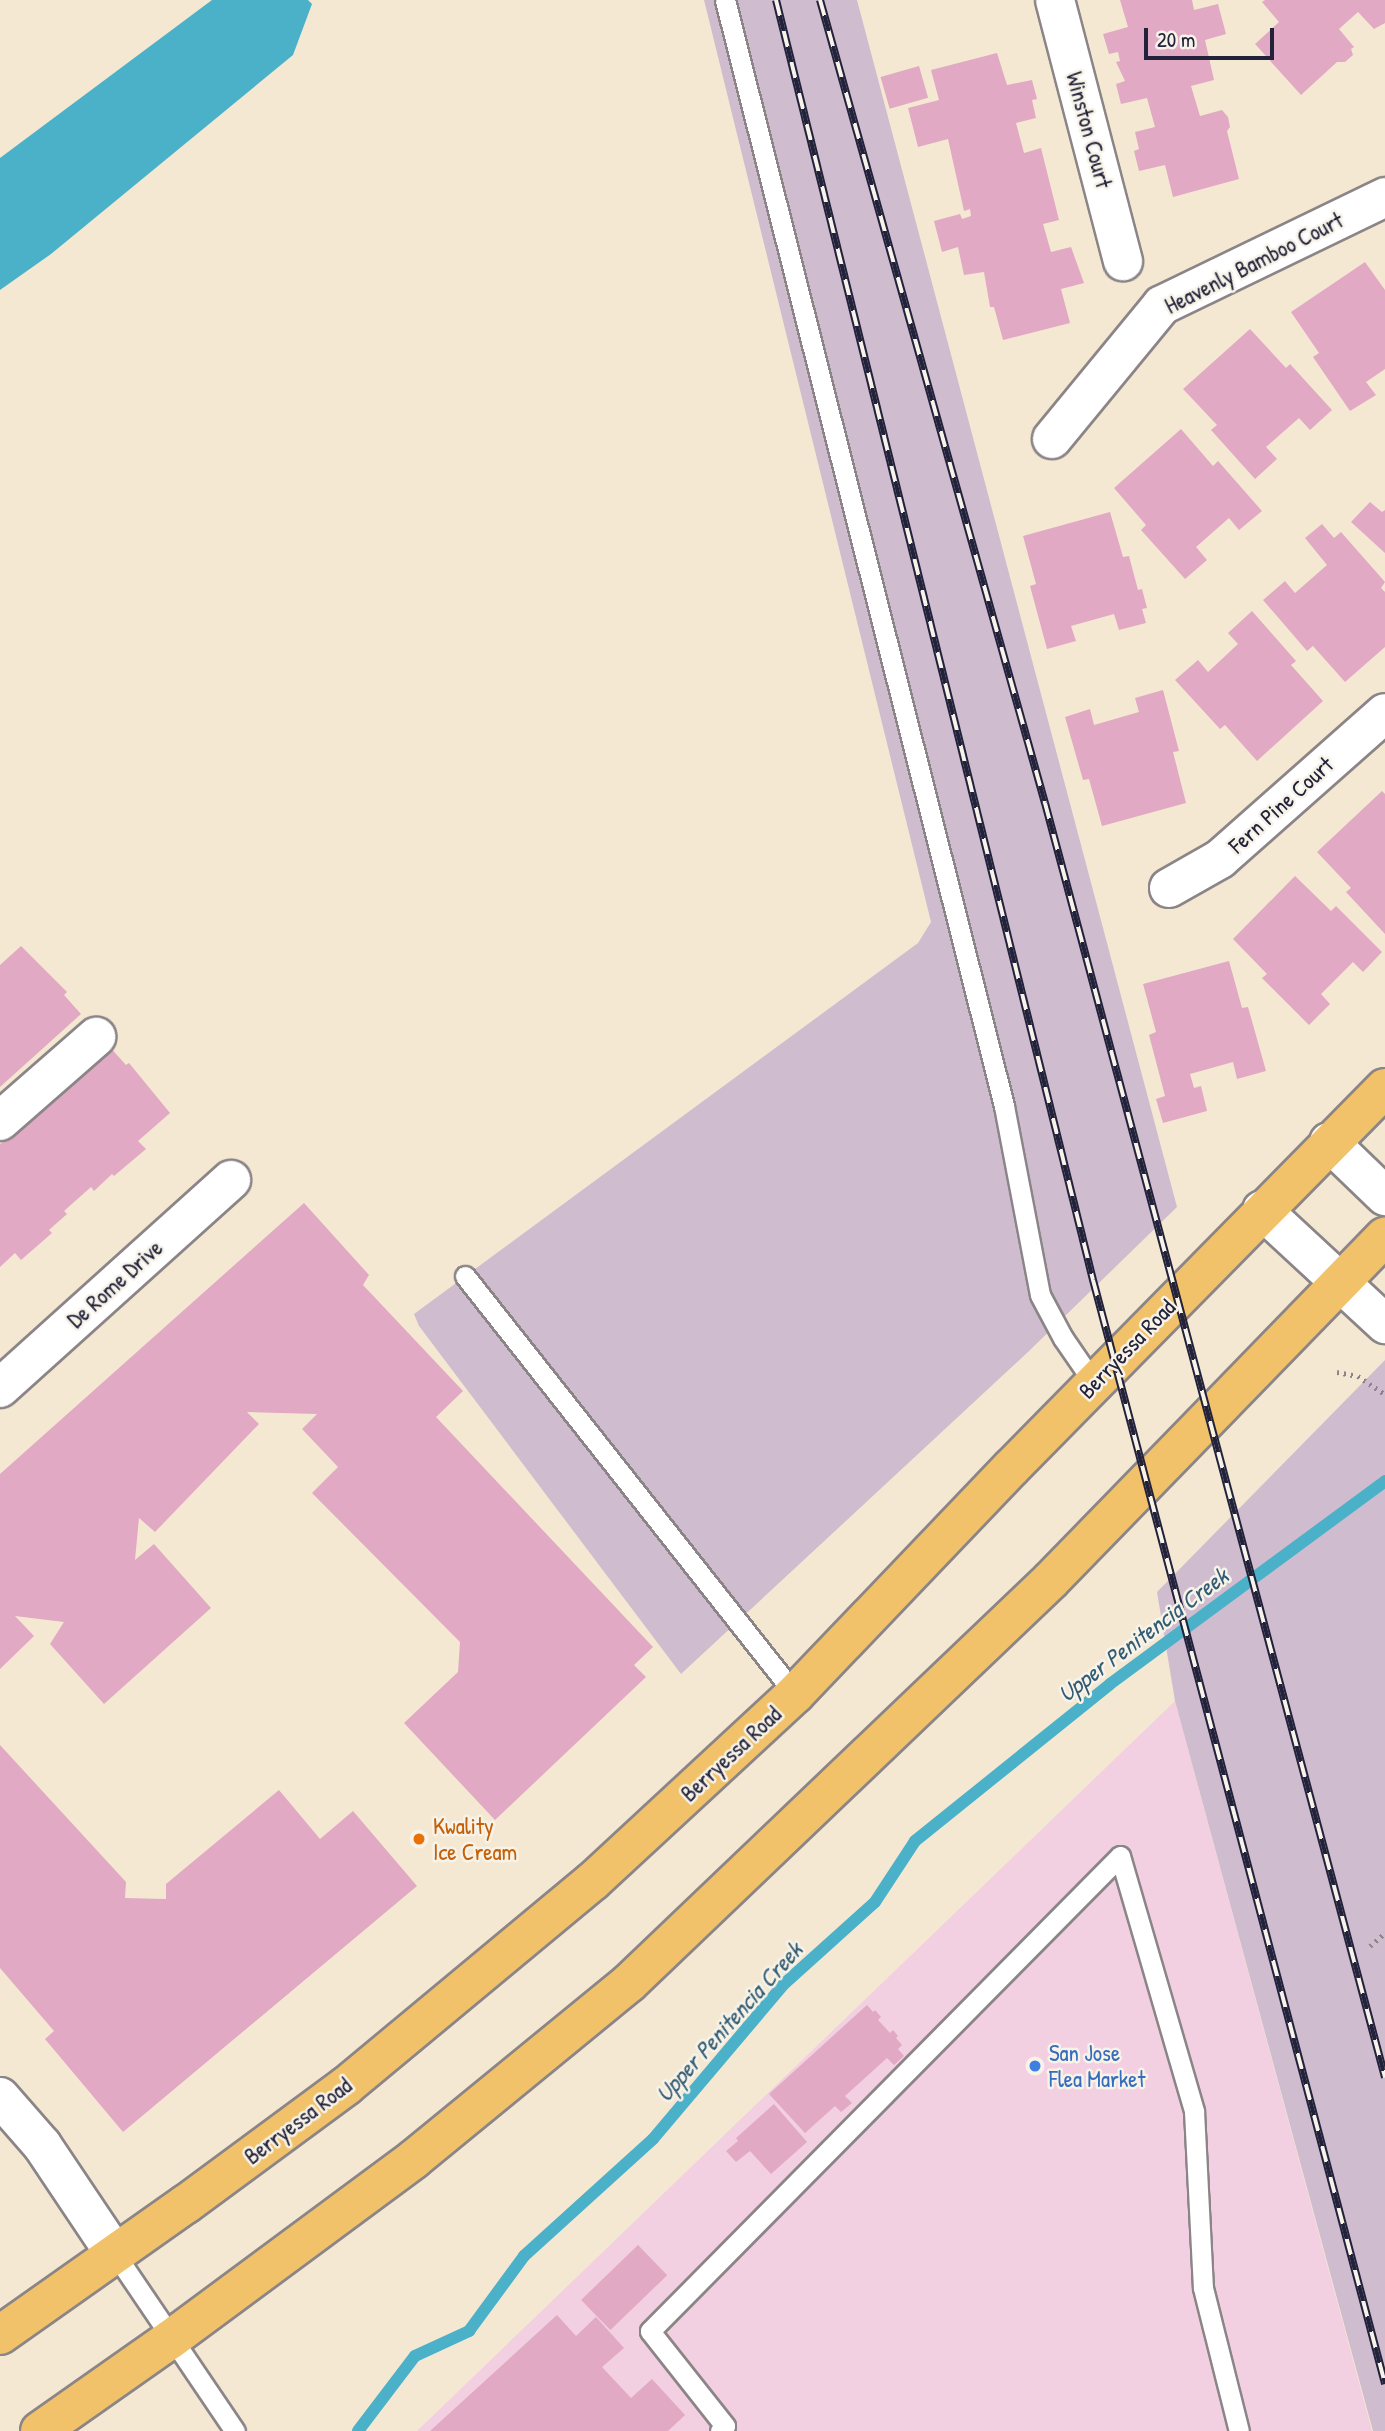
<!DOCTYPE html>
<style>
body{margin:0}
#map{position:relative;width:1385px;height:2431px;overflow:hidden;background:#f4e8d3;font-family:"Patrick Hand",sans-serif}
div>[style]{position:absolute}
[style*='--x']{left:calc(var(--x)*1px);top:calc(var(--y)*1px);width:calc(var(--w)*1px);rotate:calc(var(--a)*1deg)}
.built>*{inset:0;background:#f2cfe1}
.industrial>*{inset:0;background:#cfbdcf}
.water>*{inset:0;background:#4ab1c9}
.stream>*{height:12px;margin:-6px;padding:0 6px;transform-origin:6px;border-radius:6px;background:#4ab1c9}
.building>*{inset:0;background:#e1a9c4;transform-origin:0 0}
.path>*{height:4.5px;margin-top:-2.25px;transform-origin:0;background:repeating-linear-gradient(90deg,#8b8587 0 2px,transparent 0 7px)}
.roads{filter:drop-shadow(2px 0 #8b8587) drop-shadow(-2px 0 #8b8587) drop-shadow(0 2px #8b8587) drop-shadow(0 -2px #8b8587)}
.service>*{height:19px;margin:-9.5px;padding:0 9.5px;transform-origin:9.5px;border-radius:9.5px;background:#fff}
.minor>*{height:38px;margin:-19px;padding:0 19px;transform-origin:19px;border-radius:19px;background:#fff}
.tertiary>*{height:38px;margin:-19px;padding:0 19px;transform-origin:19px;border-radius:19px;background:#fff}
.primary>*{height:38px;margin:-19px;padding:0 19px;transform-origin:19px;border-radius:19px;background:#f2c26a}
.rail>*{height:8px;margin-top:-4px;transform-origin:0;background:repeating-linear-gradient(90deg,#f7f3e8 0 16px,#22223b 0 32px);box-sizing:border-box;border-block:2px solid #22223b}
.dots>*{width:19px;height:19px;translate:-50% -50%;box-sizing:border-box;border:4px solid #f7f3e8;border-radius:50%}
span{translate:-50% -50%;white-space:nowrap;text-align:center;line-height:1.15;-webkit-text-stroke:5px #f7f3e8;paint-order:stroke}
.street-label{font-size:23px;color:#22223b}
.food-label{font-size:23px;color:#c56008}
.left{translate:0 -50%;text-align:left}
.shop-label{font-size:23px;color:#366cbe}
.water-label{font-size:24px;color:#325b74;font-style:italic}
.scale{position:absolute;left:1144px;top:28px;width:130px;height:32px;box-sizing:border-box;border:4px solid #22223b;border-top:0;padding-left:9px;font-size:21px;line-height:24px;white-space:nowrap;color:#22223b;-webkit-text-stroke:5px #f7f3e8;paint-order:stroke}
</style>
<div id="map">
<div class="built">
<i style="clip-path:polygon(1175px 1701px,1372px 2431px,417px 2431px)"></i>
</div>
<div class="industrial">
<i style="clip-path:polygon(704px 0,857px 0,1177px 1207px,1028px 1352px,681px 1674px,419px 1326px,414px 1314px,918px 943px,931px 922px)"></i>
<i style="clip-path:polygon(1385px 1360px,1385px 2431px,1373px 2431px,1175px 1701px,1157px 1592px)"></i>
</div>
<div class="water">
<i style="clip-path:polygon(212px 0,308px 0,312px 4px,293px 55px,51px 254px,0 290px,0 158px)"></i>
</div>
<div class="stream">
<i style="--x:358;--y:2431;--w:94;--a:-52.8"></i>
<i style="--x:415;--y:2356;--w:60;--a:-24.8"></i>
<i style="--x:469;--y:2331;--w:93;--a:-53.7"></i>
<i style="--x:524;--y:2256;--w:174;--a:-42.2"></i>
<i style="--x:653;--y:2139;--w:203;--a:-49.8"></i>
<i style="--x:784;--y:1984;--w:122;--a:-42"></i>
<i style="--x:875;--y:1902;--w:73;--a:-56.7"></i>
<i style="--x:915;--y:1841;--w:250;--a:-38.8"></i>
<i style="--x:1110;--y:1684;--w:342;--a:-36.4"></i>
</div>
<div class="building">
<i style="clip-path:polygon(1120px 0,1192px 0,1194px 10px,1218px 4px,1226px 34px,1205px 40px,1214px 80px,1191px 86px,1200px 116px,1222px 110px,1228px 117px,1230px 127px,1227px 131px,1239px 179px,1173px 197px,1165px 165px,1139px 171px,1134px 151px,1139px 149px,1135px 132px,1155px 127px,1147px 98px,1121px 104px,1116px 84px,1125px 81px,1116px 62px,1120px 61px,1118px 52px,1109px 54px,1103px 34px,1128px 27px)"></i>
<i style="clip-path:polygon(1265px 0,1385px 0,1385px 23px,1374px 29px,1358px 12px,1339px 29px,1354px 47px,1351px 49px,1353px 55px,1345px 62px,1337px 62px,1301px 95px,1255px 44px,1279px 22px,1262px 2px)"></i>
<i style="clip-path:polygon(997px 53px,1007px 85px,1032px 80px,1037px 99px,1032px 100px,1036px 118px,1016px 123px,1024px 153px,1041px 148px,1059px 220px,1043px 224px,1051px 252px,1071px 247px,1084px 283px,1061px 289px,1070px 323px,1003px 340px,994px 307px,990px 307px,984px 272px,964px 275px,958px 247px,942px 252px,934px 221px,960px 214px,962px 219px,971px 216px,970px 209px,964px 211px,948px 139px,918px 147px,908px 108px,939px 100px,931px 70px)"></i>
<i style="left:919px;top:66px;width:33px;height:40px;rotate:74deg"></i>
<i style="clip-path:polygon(1365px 262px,1385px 290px,1385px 369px,1366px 382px,1376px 395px,1350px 411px,1313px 357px,1319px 353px,1291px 312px)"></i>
<i style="clip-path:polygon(1250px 329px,1286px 368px,1290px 364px,1332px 410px,1310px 430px,1299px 418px,1266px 447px,1277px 459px,1255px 479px,1211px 430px,1217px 425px,1183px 389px)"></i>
<i style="clip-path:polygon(1181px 429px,1213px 466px,1218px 461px,1262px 511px,1239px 530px,1229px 518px,1196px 547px,1207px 560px,1185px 579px,1141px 530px,1146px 525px,1114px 488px)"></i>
<i style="clip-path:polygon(1370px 502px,1382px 512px,1385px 510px,1385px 553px,1351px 522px)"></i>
<i style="clip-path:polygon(1110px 512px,1123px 557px,1129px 556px,1138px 590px,1142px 589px,1147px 608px,1142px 609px,1146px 623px,1119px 630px,1114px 614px,1071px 626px,1076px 641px,1047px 649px,1030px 586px,1036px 584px,1023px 536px)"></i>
<i style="clip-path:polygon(1322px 524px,1334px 538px,1341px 532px,1385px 582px,1381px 588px,1385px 592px,1385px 647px,1345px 682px,1313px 646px,1307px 651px,1263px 600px,1285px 581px,1295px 593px,1327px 565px,1305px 538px)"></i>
<i style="clip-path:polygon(1252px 611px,1296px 661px,1291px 665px,1323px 701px,1257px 761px,1225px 725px,1220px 729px,1175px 680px,1198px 660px,1208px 672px,1238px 644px,1228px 633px)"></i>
<i style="clip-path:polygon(1163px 690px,1179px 751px,1173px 752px,1186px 803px,1102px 826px,1089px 779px,1083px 780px,1065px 717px,1090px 709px,1094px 725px,1139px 712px,1135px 698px)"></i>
<i style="clip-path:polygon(1382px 791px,1385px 794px,1385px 934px,1346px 892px,1351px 888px,1317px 852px)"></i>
<i style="clip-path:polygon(1295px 876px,1331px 911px,1336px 906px,1382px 952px,1363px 972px,1353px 962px,1321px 994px,1330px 1004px,1309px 1025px,1262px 978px,1267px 974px,1233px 939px)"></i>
<i style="clip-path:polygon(21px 946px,67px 992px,64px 995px,81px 1014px,0 1087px,0 965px)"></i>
<i style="clip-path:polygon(1229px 961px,1242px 1008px,1248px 1007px,1266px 1071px,1237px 1079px,1233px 1062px,1190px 1074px,1194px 1088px,1201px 1086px,1207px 1111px,1163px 1123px,1156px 1099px,1165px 1096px,1149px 1035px,1156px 1032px,1143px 984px)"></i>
<i style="clip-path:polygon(108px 1045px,126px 1065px,129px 1063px,170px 1113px,138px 1141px,146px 1149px,114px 1176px,112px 1174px,94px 1191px,91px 1187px,64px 1211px,67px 1214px,49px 1230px,52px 1233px,21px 1260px,15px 1253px,0 1267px,0 1144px,15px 1135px,12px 1131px)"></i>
<i style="clip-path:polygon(304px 1203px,369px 1275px,363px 1285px,463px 1391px,436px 1417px,653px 1647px,634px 1665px,646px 1677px,495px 1820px,404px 1723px,458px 1672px,460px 1642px,312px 1493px,338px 1467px,302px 1429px,317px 1414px,247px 1412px,259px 1424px,155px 1532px,139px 1518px,135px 1560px,154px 1544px,211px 1608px,104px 1704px,50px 1644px,64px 1622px,15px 1616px,34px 1636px,0 1669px,0 1474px)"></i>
<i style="clip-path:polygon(0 1745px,126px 1882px,125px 1898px,166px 1899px,166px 1884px,279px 1790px,320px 1839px,353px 1811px,417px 1886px,123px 2132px,45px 2039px,54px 2031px,0 1968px)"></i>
<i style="clip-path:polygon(867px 2005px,873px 2012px,875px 2010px,881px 2017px,878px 2020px,890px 2033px,893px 2030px,898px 2036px,896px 2038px,902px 2045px,898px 2049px,904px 2056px,894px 2065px,887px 2058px,845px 2096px,852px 2103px,841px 2112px,835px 2106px,805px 2133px,769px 2094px)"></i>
<i style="clip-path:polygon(774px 2104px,807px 2142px,771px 2174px,750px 2151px,736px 2162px,726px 2151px,738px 2141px,736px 2138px)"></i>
<i style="left:638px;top:2245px;width:42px;height:79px;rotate:46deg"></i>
<i style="clip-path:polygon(557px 2315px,576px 2336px,596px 2317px,624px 2348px,602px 2367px,631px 2398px,652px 2379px,685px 2415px,668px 2431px,430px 2431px)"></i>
</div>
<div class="path">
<i style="--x:1337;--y:1372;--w:21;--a:11"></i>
<i style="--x:1358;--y:1376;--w:32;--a:34"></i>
<i style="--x:1370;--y:1946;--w:20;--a:-41"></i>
</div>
<div class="roads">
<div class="service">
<i style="--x:725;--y:0;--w:1141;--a:75.84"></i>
<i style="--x:1004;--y:1106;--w:192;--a:79.2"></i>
<i style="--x:1040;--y:1295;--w:49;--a:61.9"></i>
<i style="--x:1063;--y:1338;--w:55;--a:55.4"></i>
<i style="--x:465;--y:1276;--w:533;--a:51.71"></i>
<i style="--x:115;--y:2254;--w:214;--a:55.9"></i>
<i style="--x:720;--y:2431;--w:7;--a:-45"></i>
<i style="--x:725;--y:2426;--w:121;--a:-128.3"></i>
<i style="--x:650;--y:2331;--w:668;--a:-45.3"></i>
<i style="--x:1120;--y:1856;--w:266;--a:73.8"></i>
<i style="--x:1194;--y:2111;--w:177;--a:87.1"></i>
<i style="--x:1203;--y:2288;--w:147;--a:75.9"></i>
</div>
<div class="minor">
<i style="--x:1055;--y:0;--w:270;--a:75.4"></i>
<i style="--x:1052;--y:439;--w:173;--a:-50.6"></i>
<i style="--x:1162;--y:305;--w:248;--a:-25.8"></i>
<i style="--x:1169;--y:888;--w:59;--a:-29.6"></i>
<i style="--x:1220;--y:859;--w:220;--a:-41.5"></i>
<i style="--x:0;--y:1121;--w:128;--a:-41.2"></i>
<i style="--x:0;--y:1388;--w:311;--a:-42"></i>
<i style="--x:0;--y:2097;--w:64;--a:48.8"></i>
<i style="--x:42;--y:2145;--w:131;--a:56.2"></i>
</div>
<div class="tertiary">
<i style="--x:1329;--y:1142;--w:78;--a:44"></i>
<i style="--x:1262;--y:1210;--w:168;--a:42.8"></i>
</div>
<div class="primary">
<i style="--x:0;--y:2335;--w:228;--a:-35.2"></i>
<i style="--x:186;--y:2204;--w:199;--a:-36.4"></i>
<i style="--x:346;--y:2086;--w:321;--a:-39.7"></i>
<i style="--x:593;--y:1881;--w:275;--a:-42.8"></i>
<i style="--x:795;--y:1694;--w:313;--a:-46.3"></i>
<i style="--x:1011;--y:1468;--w:533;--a:-45.46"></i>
<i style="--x:40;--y:2431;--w:160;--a:-35.1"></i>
<i style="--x:171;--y:2339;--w:302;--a:-36.5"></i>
<i style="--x:414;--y:2159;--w:278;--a:-39.3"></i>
<i style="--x:629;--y:1983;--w:584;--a:-43.68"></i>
<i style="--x:1051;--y:1580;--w:479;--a:-45.8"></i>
</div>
</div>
<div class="rail">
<i style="--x:776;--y:0;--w:1319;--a:76.09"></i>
<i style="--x:1093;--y:1280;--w:1142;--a:75.18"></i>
<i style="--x:820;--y:0;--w:834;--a:74.35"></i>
<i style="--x:1045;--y:803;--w:1319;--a:75.06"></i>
</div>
<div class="dots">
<i style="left:419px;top:1839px;background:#e8710a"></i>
<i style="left:1035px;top:2066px;background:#3f7fe0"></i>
</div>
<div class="street-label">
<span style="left:1089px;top:130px;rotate:75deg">Winston Court</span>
<span style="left:1254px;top:263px;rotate:-27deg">Heavenly Bamboo Court</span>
<span style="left:1281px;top:805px;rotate:-42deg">Fern Pine Court</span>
<span style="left:115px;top:1284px;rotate:-42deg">De Rome Drive</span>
<span style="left:1127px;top:1349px;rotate:-46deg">Berryessa Road</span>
<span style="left:731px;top:1754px;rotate:-43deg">Berryessa Road</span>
<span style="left:298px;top:2121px;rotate:-37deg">Berryessa Road</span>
</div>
<div class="food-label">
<span class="left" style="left:433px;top:1839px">Kwality<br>Ice Cream</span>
</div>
<div class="shop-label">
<span class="left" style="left:1049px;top:2066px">San Jose<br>Flea Market</span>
</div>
<div class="water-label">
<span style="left:1143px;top:1635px;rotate:-37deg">Upper Penitencia Creek</span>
<span style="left:729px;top:2022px;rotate:-48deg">Upper Penitencia Creek</span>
</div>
<div class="scale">20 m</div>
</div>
